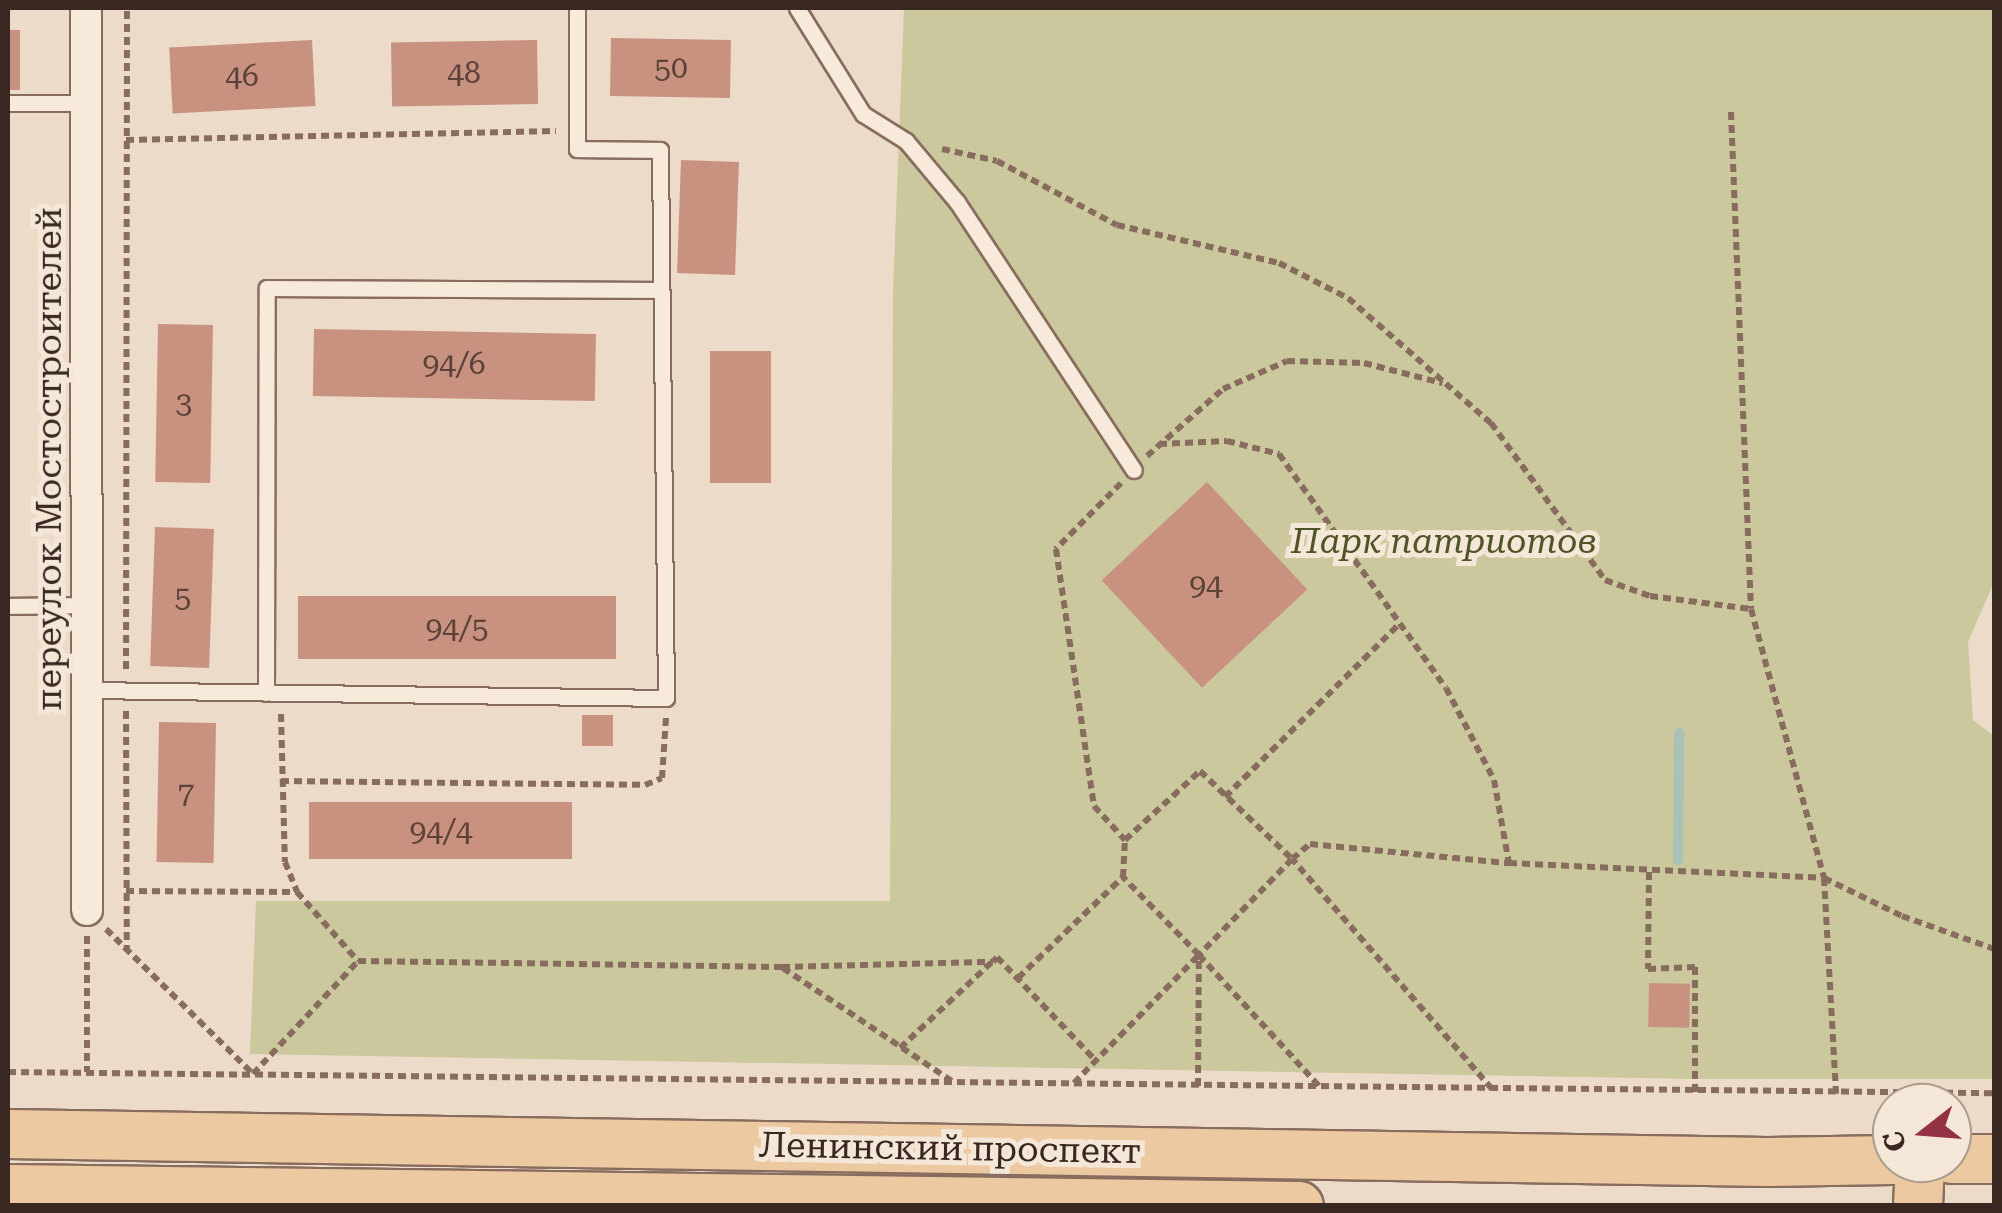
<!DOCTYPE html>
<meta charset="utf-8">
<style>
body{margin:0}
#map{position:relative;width:2002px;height:1213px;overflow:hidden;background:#ecdbc8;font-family:"Roboto Serif",serif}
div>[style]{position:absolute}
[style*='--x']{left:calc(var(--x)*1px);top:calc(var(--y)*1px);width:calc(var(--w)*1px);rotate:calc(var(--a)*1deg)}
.green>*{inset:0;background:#cac89c}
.stream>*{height:10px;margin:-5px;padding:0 5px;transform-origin:5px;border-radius:5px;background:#a9c1b6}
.building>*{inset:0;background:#c99280;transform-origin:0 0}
.path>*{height:6px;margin-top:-3px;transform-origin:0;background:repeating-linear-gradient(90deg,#886d5e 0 8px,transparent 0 13px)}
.roads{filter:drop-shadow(2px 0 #886d5e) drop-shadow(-2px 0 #886d5e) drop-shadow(0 2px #886d5e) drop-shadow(0 -2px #886d5e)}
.lane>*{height:15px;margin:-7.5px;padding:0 7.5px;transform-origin:7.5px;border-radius:7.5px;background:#f7eadb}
.street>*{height:30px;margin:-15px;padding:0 15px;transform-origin:15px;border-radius:15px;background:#f7eadb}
.primary>*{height:48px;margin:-24px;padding:0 24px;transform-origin:24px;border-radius:24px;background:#edc9a2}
span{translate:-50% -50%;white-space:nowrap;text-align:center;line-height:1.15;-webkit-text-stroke:10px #f4e7d7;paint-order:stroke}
.number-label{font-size:30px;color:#5d4239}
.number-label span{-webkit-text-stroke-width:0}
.street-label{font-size:35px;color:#392821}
.park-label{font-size:35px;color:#505428;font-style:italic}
.frame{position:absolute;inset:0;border:10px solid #392821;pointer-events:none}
.north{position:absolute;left:1872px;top:1083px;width:100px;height:100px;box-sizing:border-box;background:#f4e7d7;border:2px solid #a99b8e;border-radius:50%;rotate:253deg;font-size:28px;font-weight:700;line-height:40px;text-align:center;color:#392821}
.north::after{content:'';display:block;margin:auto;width:35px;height:45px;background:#943142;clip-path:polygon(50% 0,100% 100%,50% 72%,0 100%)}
</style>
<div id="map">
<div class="green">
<i style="clip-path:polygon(904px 8px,1994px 8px,1994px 582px,1968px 642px,1973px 720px,1994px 736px,1994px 1079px,1696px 1079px,250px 1054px,256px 901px,890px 901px,893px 292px)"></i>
</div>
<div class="stream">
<i style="--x:1678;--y:860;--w:127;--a:-89.5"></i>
</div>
<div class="building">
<i style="left:8px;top:30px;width:12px;height:60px"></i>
<i style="left:611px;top:38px;width:120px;height:58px;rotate:1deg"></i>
<i style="left:312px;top:40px;width:66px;height:143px;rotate:87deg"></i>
<i style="left:537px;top:40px;width:64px;height:146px;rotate:89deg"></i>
<i style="left:681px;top:160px;width:58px;height:113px;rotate:2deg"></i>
<i style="left:158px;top:324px;width:55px;height:158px;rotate:1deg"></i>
<i style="left:314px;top:329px;width:282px;height:67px;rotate:1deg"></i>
<i style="left:710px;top:351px;width:61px;height:132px"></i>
<i style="left:1207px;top:482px;width:147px;height:144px;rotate:47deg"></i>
<i style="left:155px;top:527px;width:59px;height:139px;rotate:2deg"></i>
<i style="left:298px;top:596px;width:318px;height:63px"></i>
<i style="left:582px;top:715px;width:31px;height:31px"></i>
<i style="left:159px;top:722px;width:57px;height:140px;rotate:1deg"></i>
<i style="left:572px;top:802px;width:57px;height:263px;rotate:90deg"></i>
<i style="left:1649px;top:983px;width:41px;height:44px;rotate:1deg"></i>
</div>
<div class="path">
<i style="--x:1731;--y:112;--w:497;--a:87.7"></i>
<i style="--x:1751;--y:609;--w:279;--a:74.8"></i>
<i style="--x:1824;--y:878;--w:216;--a:86.8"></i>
<i style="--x:126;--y:140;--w:430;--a:-1.2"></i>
<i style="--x:942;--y:149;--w:56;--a:12.3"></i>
<i style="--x:997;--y:161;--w:136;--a:28.1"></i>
<i style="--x:1117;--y:225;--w:166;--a:13.2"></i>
<i style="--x:1279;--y:263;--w:77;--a:26.9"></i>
<i style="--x:1348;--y:298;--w:190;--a:41.2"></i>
<i style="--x:1491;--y:423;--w:194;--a:54"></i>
<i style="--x:1605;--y:580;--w:48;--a:19.6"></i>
<i style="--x:1650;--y:596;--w:102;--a:7.3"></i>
<i style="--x:1159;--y:444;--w:68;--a:-2.5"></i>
<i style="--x:1227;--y:441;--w:54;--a:14"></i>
<i style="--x:1279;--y:454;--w:287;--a:54.5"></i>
<i style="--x:1446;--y:688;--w:104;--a:62.4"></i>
<i style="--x:1494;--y:780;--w:84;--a:79.8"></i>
<i style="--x:1147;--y:456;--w:101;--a:-41.4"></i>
<i style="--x:1223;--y:389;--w:70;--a:-23.6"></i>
<i style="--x:1287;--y:361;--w:77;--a:1.5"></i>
<i style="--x:1364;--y:363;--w:81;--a:14.4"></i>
<i style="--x:1121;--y:483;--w:93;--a:134.6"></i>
<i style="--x:1056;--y:549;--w:260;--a:81.6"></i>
<i style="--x:1094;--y:806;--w:46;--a:47.6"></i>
<i style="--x:126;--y:669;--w:661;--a:-89.91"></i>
<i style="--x:126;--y:711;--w:239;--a:89.8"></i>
<i style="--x:281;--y:714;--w:148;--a:88.5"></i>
<i style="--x:285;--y:862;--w:32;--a:68"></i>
<i style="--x:297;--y:892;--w:92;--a:48.5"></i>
<i style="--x:358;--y:961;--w:424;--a:0.8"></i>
<i style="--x:782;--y:967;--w:211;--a:-1.4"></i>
<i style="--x:993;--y:962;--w:6;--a:-51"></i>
<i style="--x:997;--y:957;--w:144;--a:46.4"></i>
<i style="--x:281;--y:781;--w:364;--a:0.6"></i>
<i style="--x:645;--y:785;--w:18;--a:-22"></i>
<i style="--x:662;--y:778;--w:61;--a:-86.2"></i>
<i style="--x:1225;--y:797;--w:247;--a:-44.8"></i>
<i style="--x:1649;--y:872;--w:97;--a:90.6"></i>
<i style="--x:1648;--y:969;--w:47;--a:-2.4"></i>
<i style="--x:1695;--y:967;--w:125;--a:90"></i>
<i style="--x:126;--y:891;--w:171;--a:0.3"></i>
<i style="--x:106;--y:929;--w:206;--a:44.6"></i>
<i style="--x:253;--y:1074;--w:154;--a:-47.1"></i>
<i style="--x:87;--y:936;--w:136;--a:90"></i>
<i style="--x:1199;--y:955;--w:179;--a:47.5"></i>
<i style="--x:783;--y:968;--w:203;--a:33.8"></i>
<i style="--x:1018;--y:978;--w:146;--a:-43.9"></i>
<i style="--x:1123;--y:877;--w:37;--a:-87"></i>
<i style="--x:1125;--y:840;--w:102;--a:-42.6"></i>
<i style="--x:1200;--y:771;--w:127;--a:43.7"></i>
<i style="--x:1292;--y:859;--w:134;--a:134.1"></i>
<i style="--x:1199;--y:955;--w:109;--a:-134.3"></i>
<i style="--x:900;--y:1048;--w:126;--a:-43.1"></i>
<i style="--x:8;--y:1072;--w:1986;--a:0.61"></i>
<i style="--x:1074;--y:1083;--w:179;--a:-45.7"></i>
<i style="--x:1198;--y:1086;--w:129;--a:-89.6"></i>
<i style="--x:1492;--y:1089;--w:305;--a:-131"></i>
<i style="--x:1292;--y:859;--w:23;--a:-40"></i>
<i style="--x:1310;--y:844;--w:200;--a:5.5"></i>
<i style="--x:1509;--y:863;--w:315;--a:2.7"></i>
<i style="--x:1824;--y:878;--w:87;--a:26"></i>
<i style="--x:1902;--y:916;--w:98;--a:19.7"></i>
</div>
<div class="roads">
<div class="lane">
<i style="--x:797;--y:8;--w:125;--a:58.1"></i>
<i style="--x:863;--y:114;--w:51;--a:32.1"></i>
<i style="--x:906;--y:141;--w:80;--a:50.1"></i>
<i style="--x:957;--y:202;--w:321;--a:56.6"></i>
<i style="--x:8;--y:103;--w:78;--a:0"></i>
<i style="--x:8;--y:606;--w:80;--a:-0.7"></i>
<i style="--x:88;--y:690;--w:578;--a:0.79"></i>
<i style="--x:666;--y:698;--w:548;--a:-90.63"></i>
<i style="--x:660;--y:150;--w:83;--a:-179.3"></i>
<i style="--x:577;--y:149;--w:141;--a:-90"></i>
<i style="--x:266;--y:693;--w:405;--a:-89.9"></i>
<i style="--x:267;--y:288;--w:394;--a:0.3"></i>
</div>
<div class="street">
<i style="--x:86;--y:8;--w:902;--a:89.94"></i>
</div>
<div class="primary">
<i style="--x:8;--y:1134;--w:1760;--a:0.91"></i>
<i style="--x:1768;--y:1162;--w:124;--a:-0.9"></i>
<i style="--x:1952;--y:1159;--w:42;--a:0"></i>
<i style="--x:8;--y:1189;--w:1291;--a:0.75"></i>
<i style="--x:1918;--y:1206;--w:43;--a:-87.3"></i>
</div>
</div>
<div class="number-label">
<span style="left:671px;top:68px">50</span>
<span style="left:464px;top:73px">48</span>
<span style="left:242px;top:76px">46</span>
<span style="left:454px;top:364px">94/6</span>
<span style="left:184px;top:403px">3</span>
<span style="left:1206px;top:585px">94</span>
<span style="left:183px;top:597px">5</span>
<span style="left:457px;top:628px">94/5</span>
<span style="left:186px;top:793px">7</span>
<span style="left:441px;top:831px">94/4</span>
</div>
<div class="street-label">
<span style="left:50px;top:459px;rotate:-90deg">переулок Мостостроителей</span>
<span style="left:950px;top:1149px;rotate:1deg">Ленинский проспект</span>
</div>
<div class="park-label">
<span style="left:1444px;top:542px">Парк патриотов</span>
</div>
<div class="frame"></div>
<div class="north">С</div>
</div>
